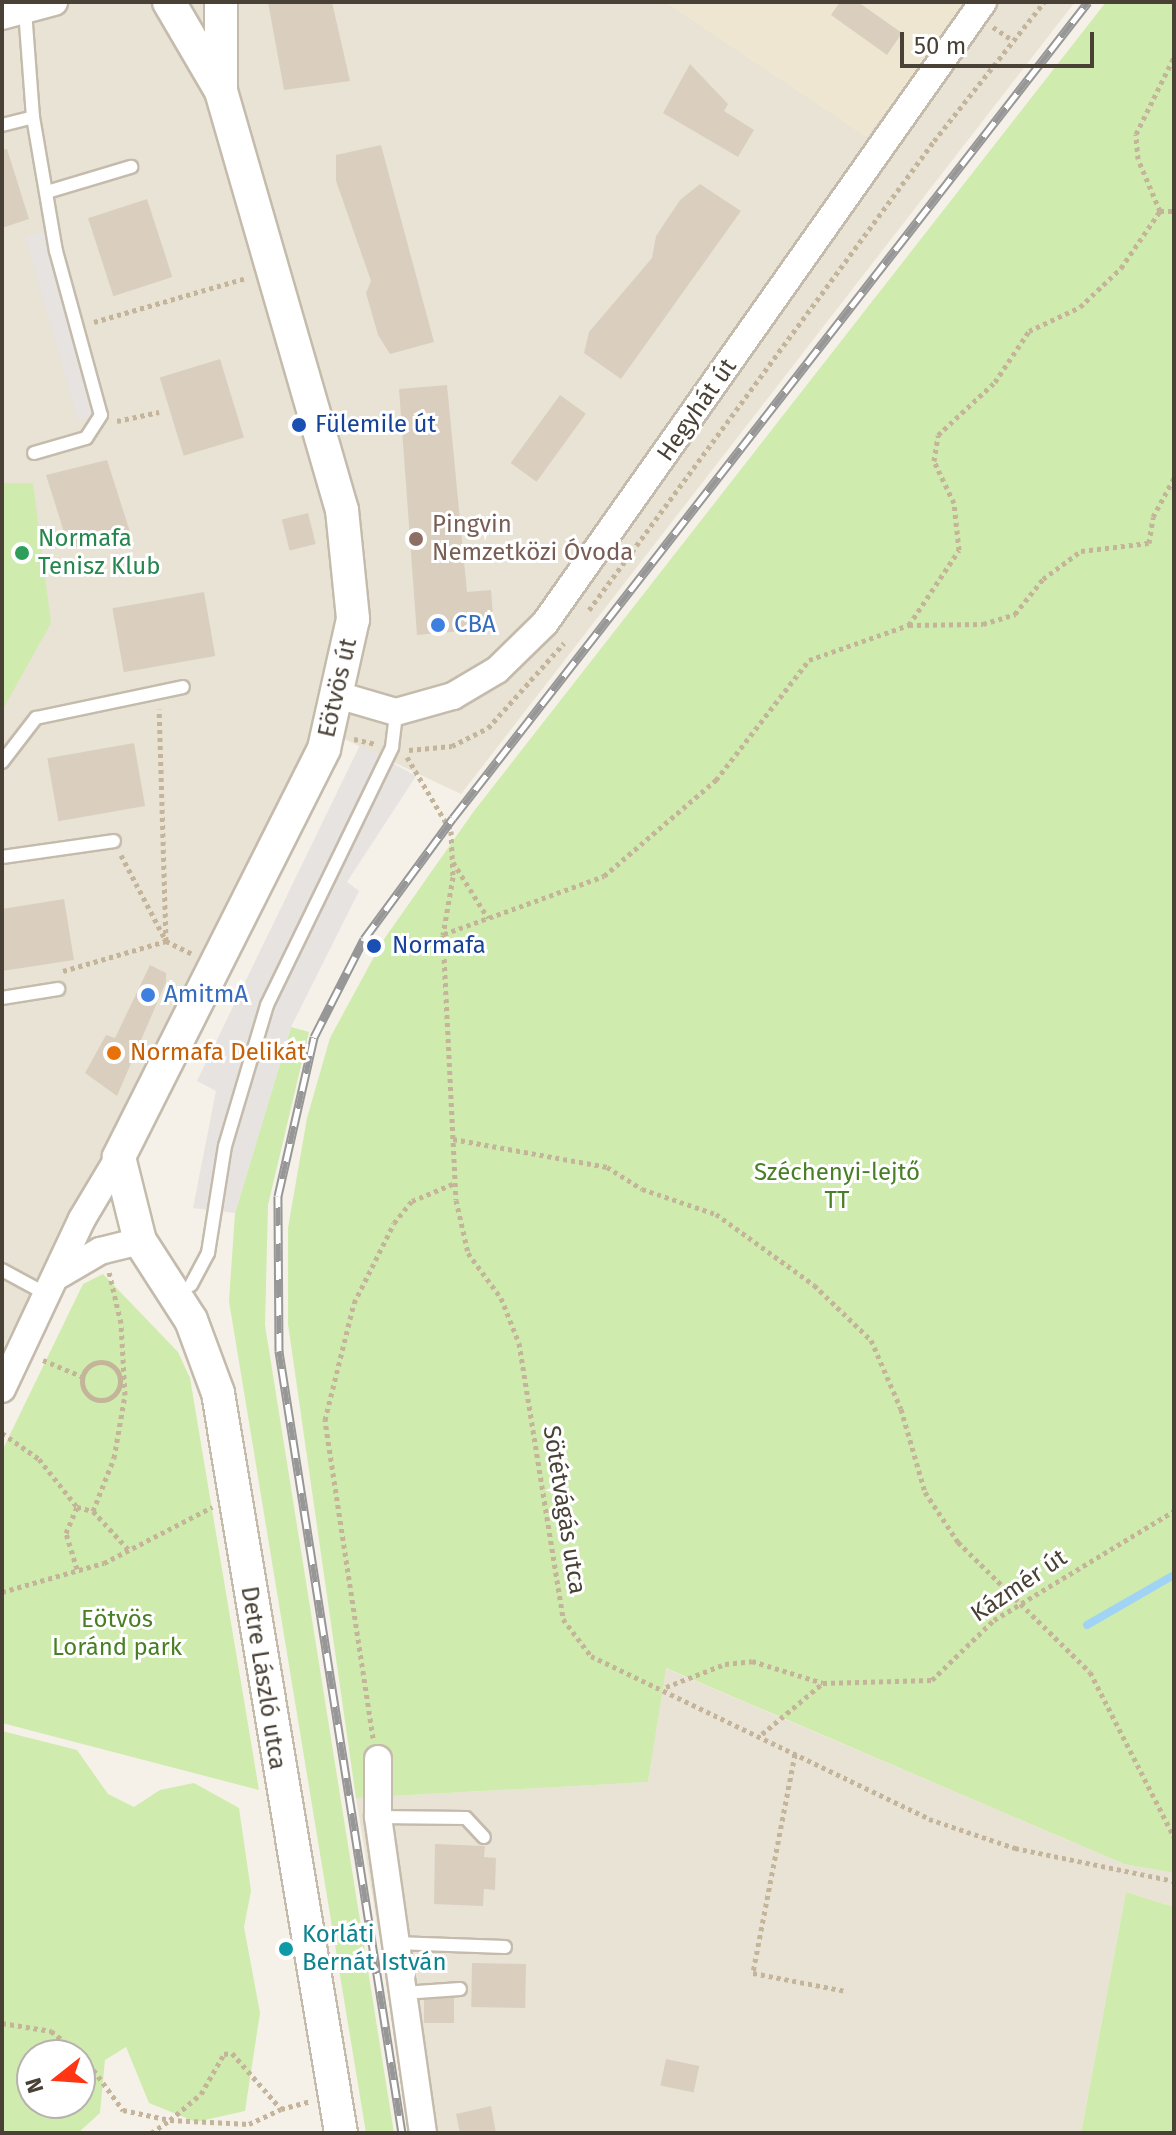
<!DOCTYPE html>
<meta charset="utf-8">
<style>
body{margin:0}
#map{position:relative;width:1176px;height:2135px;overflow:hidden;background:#f5f1e8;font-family:"Fira Sans",sans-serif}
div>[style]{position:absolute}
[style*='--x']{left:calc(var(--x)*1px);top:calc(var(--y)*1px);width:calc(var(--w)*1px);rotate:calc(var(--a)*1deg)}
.residential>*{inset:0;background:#e9e3d5}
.education>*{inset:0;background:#efe6d1}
.green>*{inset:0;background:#d0ebae}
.parking>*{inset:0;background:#e6e3e0}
.stream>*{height:8px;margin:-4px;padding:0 4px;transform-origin:4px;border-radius:4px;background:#a1d3f5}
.building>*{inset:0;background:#dacfbf;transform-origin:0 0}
.path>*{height:5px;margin-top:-2.5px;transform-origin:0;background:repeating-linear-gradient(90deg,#c4b49a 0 4px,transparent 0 8px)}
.path>.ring{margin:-2.5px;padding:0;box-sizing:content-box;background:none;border:5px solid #c4b49a;border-radius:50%}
.roads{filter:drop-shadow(2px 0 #c4bbac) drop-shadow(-2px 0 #c4bbac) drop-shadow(0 2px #c4bbac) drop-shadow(0 -2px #c4bbac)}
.service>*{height:12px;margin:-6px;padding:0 6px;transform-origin:6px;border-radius:6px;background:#fff}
.minor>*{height:26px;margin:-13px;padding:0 13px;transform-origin:13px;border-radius:13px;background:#fff}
.tertiary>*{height:32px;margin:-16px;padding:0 16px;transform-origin:16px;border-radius:16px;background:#fff}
.rail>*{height:9px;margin-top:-4.5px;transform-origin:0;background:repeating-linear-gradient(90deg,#fff 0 18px,#979797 0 36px);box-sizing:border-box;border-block:2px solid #979797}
.dots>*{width:22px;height:22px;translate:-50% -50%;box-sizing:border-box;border:4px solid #fff;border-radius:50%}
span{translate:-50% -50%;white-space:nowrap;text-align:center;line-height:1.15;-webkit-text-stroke:6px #fff;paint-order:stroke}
.street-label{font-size:24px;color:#494136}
.transit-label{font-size:24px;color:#164399}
.left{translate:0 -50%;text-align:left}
.education-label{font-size:24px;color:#785e54}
.leisure-label{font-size:24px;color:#27864d}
.shop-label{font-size:24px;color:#366cbe}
.food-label{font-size:24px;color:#c56008}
.park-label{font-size:24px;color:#487f25}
.culture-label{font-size:24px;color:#0d838f}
.frame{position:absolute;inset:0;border:4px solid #494136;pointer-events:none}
.north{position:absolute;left:16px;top:2039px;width:80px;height:80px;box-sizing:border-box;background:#fff;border:2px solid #b6b3af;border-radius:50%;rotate:253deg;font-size:22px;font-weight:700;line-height:32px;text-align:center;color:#494136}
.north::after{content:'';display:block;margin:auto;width:28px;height:36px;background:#ff3514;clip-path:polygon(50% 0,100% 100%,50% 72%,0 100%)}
.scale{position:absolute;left:900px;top:32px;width:194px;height:36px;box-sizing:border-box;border:4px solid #494136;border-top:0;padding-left:10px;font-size:24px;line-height:28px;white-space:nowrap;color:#494136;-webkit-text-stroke:6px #fff;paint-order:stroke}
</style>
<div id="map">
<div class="residential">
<i style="clip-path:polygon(2px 2px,666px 2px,866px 136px,969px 2px,1075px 2px,461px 794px,317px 726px,304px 770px,2px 1350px)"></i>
<i style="clip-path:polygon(665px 1668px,1124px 1864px,1174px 1873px,1174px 1907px,1126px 1892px,1081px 2133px,412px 2133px,356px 1798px,648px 1782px)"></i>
</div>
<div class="education">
<i style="clip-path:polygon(666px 2px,969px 2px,866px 136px)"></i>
</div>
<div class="green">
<i style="clip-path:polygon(1106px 2px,1174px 2px,1174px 1873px,1124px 1864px,666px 1668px,648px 1782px,356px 1798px,288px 1324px,288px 1228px,307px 1118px,330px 1038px,382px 942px,474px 811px)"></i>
<i style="clip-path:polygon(2px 483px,33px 483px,51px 623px,2px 711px)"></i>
<i style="clip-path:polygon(291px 1027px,309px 1032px,268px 1205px,265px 1325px,394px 2133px,366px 2133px,229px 1301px,235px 1213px)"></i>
<i style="clip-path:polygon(103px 1274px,178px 1352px,190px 1378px,259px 1790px,2px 1723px,2px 1451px,83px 1284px)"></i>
<i style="clip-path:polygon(evenodd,2px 1731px,77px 1750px,108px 1794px,134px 1807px,160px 1790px,194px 1783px,239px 1808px,251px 1891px,244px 1927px,260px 2013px,245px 2111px,196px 2122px,149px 2103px,126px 2047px,105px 2060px,100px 2113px,78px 2133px,2px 2133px,2px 1731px,80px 2055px,80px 2103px,32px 2103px,32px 2055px,80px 2055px)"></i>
<i style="clip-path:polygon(1126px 1892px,1174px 1907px,1174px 2133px,1081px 2133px)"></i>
</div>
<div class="parking">
<i style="clip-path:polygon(53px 229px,101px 415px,78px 421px,25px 237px)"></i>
<i style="clip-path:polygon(360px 745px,416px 776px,347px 882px,359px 891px,291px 1027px,235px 1213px,193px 1208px,216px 1091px,197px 1081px)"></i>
</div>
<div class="stream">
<i style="--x:1087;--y:1625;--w:100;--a:-29.9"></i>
</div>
<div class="building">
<i style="clip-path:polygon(268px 2px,332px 2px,350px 81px,284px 90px)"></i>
<i style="clip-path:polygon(840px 2px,858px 2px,902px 33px,887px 55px,831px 15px)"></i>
<i style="clip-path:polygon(690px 64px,728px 104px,724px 111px,754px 130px,738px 157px,663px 113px)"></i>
<i style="clip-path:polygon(381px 145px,434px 342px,390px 354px,378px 335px,366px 293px,371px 281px,336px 181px,336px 155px)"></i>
<i style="clip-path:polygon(7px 149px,29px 219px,2px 228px,2px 150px)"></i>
<i style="clip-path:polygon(700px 184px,741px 211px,621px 379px,584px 353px,589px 332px,652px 258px,656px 236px,680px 200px)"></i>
<i style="left:147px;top:199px;width:82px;height:62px;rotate:72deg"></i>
<i style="left:220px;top:359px;width:82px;height:63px;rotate:73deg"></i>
<i style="clip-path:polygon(447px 385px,467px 592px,491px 590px,494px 628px,417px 635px,399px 389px)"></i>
<i style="left:560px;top:395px;width:32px;height:84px;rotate:36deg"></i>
<i style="clip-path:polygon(107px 460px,132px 538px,69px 548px,46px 475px)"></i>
<i style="left:308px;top:513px;width:32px;height:27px;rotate:76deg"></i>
<i style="left:204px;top:592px;width:65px;height:93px;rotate:80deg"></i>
<i style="left:134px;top:743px;width:64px;height:88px;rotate:80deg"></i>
<i style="clip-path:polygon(64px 899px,74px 960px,2px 971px,2px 909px)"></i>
<i style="clip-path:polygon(150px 965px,166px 973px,166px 982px,117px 1096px,85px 1073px,106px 1035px,115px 1038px)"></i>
<i style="clip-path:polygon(435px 1844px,485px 1846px,484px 1857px,496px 1858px,495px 1890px,484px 1889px,483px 1906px,434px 1904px)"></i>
<i style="left:472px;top:1963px;width:54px;height:44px;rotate:1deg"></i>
<i style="left:454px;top:1998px;width:25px;height:30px;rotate:90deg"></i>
<i style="left:666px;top:2059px;width:34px;height:27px;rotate:12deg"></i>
<i style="clip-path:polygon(491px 2106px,496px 2133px,460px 2133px,456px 2114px)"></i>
</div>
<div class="path">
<i style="--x:993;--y:27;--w:23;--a:34"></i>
<i style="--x:1160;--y:211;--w:56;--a:-112.9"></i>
<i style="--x:1138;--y:159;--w:25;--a:-95"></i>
<i style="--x:1136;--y:134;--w:86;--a:-63.7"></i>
<i style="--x:94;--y:322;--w:158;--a:-16.1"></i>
<i style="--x:117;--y:421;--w:43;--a:-12.1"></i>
<i style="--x:589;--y:610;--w:582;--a:-53.66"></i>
<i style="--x:934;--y:141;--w:177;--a:-51.6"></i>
<i style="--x:909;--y:625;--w:74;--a:-0.8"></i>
<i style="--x:983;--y:624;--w:34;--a:-17"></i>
<i style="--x:1015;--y:614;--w:45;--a:-51.3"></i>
<i style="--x:1043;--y:579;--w:47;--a:-36.4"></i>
<i style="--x:1081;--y:551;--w:68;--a:-6.7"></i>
<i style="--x:1149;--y:543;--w:26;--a:-81"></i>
<i style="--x:1153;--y:517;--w:44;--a:-61.7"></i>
<i style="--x:354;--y:739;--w:23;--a:13"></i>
<i style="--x:409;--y:750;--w:43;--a:-5.3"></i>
<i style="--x:452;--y:746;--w:40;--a:-26.6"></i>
<i style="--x:488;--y:728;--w:114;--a:-48.2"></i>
<i style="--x:407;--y:757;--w:86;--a:59.3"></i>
<i style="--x:451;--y:831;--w:46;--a:87.5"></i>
<i style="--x:453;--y:877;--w:59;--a:99.8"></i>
<i style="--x:443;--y:935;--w:265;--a:87.2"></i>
<i style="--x:456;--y:1200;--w:54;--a:77.2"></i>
<i style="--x:468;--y:1253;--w:56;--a:53.7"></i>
<i style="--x:501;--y:1298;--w:48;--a:68.2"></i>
<i style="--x:519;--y:1343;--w:279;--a:80.9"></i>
<i style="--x:563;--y:1619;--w:46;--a:52.9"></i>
<i style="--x:591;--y:1656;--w:375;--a:25.7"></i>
<i style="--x:929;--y:1819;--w:91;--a:18.6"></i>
<i style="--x:1015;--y:1848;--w:162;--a:11.7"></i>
<i style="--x:121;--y:855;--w:97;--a:62.4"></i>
<i style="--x:166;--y:941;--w:232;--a:-91.7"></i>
<i style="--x:453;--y:862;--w:66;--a:58"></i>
<i style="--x:444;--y:934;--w:170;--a:-19.9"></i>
<i style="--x:604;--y:876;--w:148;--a:-40.6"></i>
<i style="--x:716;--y:780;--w:152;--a:-52.2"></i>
<i style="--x:809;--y:660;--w:106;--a:-19.3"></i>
<i style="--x:909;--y:625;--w:90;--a:-56.3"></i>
<i style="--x:959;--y:550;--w:47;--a:-96.1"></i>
<i style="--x:954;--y:503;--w:47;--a:-115.5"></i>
<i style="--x:934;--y:461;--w:26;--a:-81"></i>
<i style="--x:938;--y:435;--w:78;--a:-42.9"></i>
<i style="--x:995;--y:382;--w:61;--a:-56.3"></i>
<i style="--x:1029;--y:331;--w:56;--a:-25.2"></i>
<i style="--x:1080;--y:307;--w:57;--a:-43.6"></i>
<i style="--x:1121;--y:268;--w:69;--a:-55.6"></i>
<i style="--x:1160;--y:211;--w:14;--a:0"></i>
<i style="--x:63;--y:971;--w:107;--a:-16.2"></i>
<i style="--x:166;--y:941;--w:30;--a:26"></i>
<i style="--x:453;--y:1139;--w:157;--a:10.3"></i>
<i style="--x:607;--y:1167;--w:41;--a:32.2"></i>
<i style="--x:642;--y:1189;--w:78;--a:18.7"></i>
<i style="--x:716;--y:1214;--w:121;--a:35.9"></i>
<i style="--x:814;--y:1285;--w:79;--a:44"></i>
<i style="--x:871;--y:1340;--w:75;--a:66.5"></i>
<i style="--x:901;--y:1409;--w:86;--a:73.9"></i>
<i style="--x:925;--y:1492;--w:60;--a:56.6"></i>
<i style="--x:958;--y:1542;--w:185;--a:44.6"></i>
<i style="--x:1090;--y:1672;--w:185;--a:63"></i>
<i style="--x:43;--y:1360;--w:43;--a:23"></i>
<i class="ring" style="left:82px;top:1362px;width:33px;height:33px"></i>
<i style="--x:2;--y:1433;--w:45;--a:35.1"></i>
<i style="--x:39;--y:1459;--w:61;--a:51.6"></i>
<i style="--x:93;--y:1511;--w:57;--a:-68.4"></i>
<i style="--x:114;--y:1458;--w:64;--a:-80.1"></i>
<i style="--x:125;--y:1395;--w:72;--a:-93.2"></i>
<i style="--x:121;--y:1323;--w:52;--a:-103.2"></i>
<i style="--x:77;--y:1569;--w:38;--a:-107"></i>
<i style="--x:66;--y:1533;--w:28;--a:-67"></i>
<i style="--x:77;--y:1507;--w:16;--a:14"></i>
<i style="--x:93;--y:1511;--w:52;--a:47.4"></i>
<i style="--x:2;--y:1592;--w:106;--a:-15.9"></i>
<i style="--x:104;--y:1563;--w:122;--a:-27.4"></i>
<i style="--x:666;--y:1687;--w:63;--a:-21.3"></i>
<i style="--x:725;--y:1664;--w:27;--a:-6"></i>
<i style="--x:752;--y:1661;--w:74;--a:17.2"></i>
<i style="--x:762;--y:1734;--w:80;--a:-39.9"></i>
<i style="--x:823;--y:1683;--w:109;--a:-1.6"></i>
<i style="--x:932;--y:1680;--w:86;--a:-44.1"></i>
<i style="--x:994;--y:1620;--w:210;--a:-31.2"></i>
<i style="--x:373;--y:1738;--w:322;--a:-98.6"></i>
<i style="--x:325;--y:1420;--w:121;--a:-76.1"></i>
<i style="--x:354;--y:1303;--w:89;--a:-63.4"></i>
<i style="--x:394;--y:1223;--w:28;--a:-51"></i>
<i style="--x:412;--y:1201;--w:47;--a:-22.7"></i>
<i style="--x:795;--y:1754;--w:223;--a:100.9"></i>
<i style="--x:753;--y:1973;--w:95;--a:11"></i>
<i style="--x:2;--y:2023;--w:50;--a:9.3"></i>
<i style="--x:51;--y:2031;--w:42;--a:38.2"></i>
<i style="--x:84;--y:2057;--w:66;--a:53.7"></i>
<i style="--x:123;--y:2110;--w:48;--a:12"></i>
<i style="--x:170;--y:2120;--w:40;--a:-40"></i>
<i style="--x:201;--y:2094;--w:46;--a:-60.1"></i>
<i style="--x:224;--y:2054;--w:8;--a:-7"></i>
<i style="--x:232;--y:2053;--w:74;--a:48.8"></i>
<i style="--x:281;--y:2109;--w:31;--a:-15"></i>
<i style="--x:151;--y:2133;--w:23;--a:-34"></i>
<i style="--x:170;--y:2120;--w:79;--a:2.9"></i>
<i style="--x:249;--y:2124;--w:35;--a:-25"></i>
</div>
<div class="roads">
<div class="service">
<i style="--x:33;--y:117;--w:136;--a:80.3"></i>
<i style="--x:56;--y:251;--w:170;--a:74.7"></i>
<i style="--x:101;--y:415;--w:27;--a:123"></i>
<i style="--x:86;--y:438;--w:54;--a:163.9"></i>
<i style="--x:2;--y:125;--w:32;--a:-14"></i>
<i style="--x:33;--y:117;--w:107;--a:-94.3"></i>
<i style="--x:47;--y:192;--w:88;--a:-16.6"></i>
<i style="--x:2;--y:762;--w:56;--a:-52.3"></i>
<i style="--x:36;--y:718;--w:150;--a:-11.9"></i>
<i style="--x:2;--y:857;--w:113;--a:-8.1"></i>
<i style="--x:2;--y:998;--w:57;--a:-9.1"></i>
<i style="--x:2;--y:1270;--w:52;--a:28.5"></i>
<i style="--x:191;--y:1285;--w:36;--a:-62"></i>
<i style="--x:208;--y:1253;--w:108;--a:-81"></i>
<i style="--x:225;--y:1146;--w:147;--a:-73.4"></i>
<i style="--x:267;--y:1005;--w:287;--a:-64.1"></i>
<i style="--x:392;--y:747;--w:35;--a:-83"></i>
<i style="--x:378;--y:1817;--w:88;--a:0.7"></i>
<i style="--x:466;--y:1818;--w:26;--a:47"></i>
<i style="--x:395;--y:1943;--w:110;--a:2.1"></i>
<i style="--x:403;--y:1993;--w:57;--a:-4"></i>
</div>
<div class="minor">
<i style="--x:2;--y:16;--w:54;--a:-15.1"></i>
<i style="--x:341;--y:696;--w:57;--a:16.2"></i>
<i style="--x:396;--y:712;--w:59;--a:-15.7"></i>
<i style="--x:453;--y:696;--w:51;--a:-30.6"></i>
<i style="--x:497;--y:670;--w:67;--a:-44.4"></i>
<i style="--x:545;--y:623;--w:760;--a:-54.8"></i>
<i style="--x:59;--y:1275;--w:48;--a:-30.3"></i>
<i style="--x:100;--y:1251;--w:41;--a:-14"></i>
<i style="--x:2;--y:1389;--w:188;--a:-64.8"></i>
<i style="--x:82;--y:1219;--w:72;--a:-59.2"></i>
<i style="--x:378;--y:1759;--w:58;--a:90"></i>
<i style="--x:378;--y:1817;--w:319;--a:81.9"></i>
</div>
<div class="tertiary">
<i style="--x:169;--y:2;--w:103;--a:59.7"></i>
<i style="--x:221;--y:91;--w:436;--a:73.9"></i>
<i style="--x:342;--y:510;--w:110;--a:84.2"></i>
<i style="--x:353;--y:619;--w:133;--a:102.6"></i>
<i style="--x:324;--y:749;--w:457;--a:116.7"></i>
<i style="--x:119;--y:1157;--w:87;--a:76"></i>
<i style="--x:140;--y:1241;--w:94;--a:57.2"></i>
<i style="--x:191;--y:1320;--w:78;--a:69.7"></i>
<i style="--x:218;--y:1393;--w:750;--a:80.56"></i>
<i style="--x:221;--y:91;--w:89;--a:-90"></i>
</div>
</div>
<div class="rail">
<i style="--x:402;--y:2133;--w:792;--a:-98.94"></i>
<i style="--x:279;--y:1351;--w:155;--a:-90.4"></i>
<i style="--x:278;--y:1196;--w:163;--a:-77.2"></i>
<i style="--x:314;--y:1037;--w:110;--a:-63"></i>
<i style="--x:364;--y:939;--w:150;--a:-53.7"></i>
<i style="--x:453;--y:818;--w:1034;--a:-52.11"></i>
</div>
<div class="dots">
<i style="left:299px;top:425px;background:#1a4fb4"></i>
<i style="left:416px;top:539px;background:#8d6e63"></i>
<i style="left:22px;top:553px;background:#2e9e5b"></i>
<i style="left:438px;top:625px;background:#3f7fe0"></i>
<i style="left:374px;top:946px;background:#1a4fb4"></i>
<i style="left:148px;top:995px;background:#3f7fe0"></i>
<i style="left:114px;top:1053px;background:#e8710a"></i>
<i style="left:286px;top:1949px;background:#0f9aa8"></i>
</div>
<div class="street-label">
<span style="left:697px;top:410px;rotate:-55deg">Hegyhát út</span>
<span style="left:338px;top:688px;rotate:-77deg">Eötvös út</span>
<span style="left:564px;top:1510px;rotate:81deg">Sötétvágás utca</span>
<span style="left:1019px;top:1586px;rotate:-34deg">Kázmér út</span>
<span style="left:263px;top:1678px;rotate:81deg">Detre László utca</span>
</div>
<div class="transit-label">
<span class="left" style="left:315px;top:425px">Fülemile út</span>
<span class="left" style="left:392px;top:946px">Normafa</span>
</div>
<div class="education-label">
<span class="left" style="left:432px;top:539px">Pingvin<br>Nemzetközi Óvoda</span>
</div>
<div class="leisure-label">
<span class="left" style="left:38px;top:553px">Normafa<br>Tenisz Klub</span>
</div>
<div class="shop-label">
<span class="left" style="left:454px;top:625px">CBA</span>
<span class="left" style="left:164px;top:995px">AmitmA</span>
</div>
<div class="food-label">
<span class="left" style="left:130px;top:1053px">Normafa Delikát</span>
</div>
<div class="park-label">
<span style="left:837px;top:1187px">Széchenyi-lejtő<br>TT</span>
<span style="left:117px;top:1634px">Eötvös<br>Loránd park</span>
</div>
<div class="culture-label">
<span class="left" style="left:302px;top:1949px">Korláti<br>Bernát István</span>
</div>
<div class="frame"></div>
<div class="north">N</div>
<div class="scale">50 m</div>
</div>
